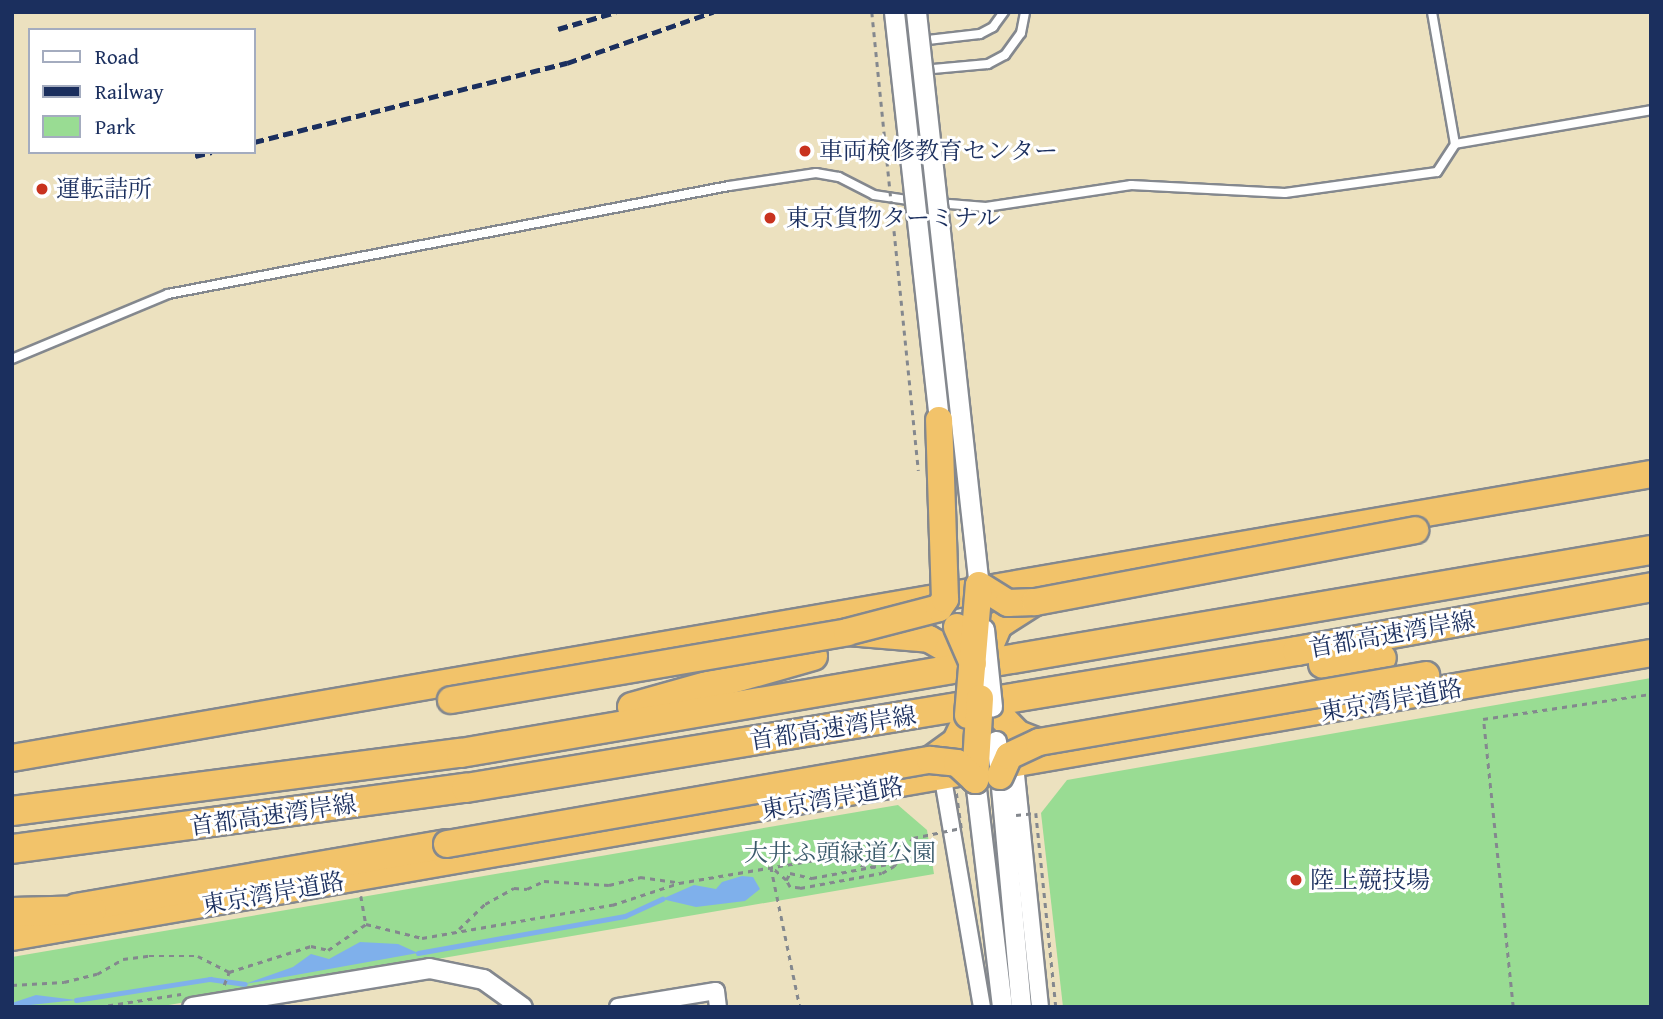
<!DOCTYPE html>
<meta charset="utf-8">
<style>
body{margin:0}
#map{position:relative;width:1663px;height:1019px;overflow:hidden;background:#ece1bf;font-family:"Gentium Book Plus","Noto Serif JP",serif}
div>[style]{position:absolute}
[style*='--x']{left:calc(var(--x)*1px);top:calc(var(--y)*1px);width:calc(var(--w)*1px);rotate:calc(var(--a)*1deg)}
.green>*{inset:0;background:#99dc93}
.water>*{inset:0;background:#7fb0eb}
.stream>*{height:4.5px;margin:-2.25px;padding:0 2.25px;transform-origin:2.25px;border-radius:2.25px;background:#7fb0eb}
.path>*{height:2.5px;margin-top:-1.25px;transform-origin:0;background:repeating-linear-gradient(90deg,#84888e 0 5px,transparent 0 10px)}
.roads{filter:drop-shadow(2px 0 #84888e) drop-shadow(-2px 0 #84888e) drop-shadow(0 2px #84888e) drop-shadow(0 -2px #84888e)}
.service>*{height:8px;margin:-4px;padding:0 4px;transform-origin:4px;border-radius:4px;background:#fff}
.minor>*{height:16px;margin:-8px;padding:0 8px;transform-origin:8px;border-radius:8px;background:#fff}
.tertiary>*{height:19px;margin:-9.5px;padding:0 9.5px;transform-origin:9.5px;border-radius:9.5px;background:#fff}
.trunk>*{height:26px;margin:-13px;padding:0 13px;transform-origin:13px;border-radius:13px;background:#f2c36a}
.motorway>*{height:28px;margin:-14px;padding:0 14px;transform-origin:14px;border-radius:14px;background:#f2c36a}
.rail>*{height:4.5px;margin-top:-2.25px;transform-origin:0;background:repeating-linear-gradient(90deg,#1b2f5e 0 10px,transparent 0 15px)}
.path-bridge>*{height:2.5px;margin-top:-1.25px;transform-origin:0;background:repeating-linear-gradient(90deg,#84888e 0 5px,transparent 0 10px)}
.bridges{filter:drop-shadow(2px 0 #84888e) drop-shadow(-2px 0 #84888e) drop-shadow(0 2px #84888e) drop-shadow(0 -2px #84888e)}
.tertiary-bridge>*{height:19px;margin:-9.5px;padding:0 9.5px;transform-origin:9.5px;border-radius:9.5px;background:#fff}
.trunk-bridge>*{height:26px;margin:-13px;padding:0 13px;transform-origin:13px;border-radius:13px;background:#f2c36a}
.dots>*{width:19px;height:19px;translate:-50% -50%;box-sizing:border-box;border:4px solid #fff;border-radius:50%}
span{translate:-50% -50%;white-space:nowrap;text-align:center;line-height:1.15;-webkit-text-stroke:6px #fff;paint-order:stroke}
.poi-label{font-size:24px;color:#1b2f5e}
.left{translate:0 -50%;text-align:left}
.street-label{font-size:24px;color:#1b2f5e}
.park-label{font-size:24px;color:#3a5a6b}
.frame{position:absolute;inset:0;border:14px solid #1b2f5e;pointer-events:none}
.legend{position:absolute;left:28px;top:28px;width:228px;height:126px;box-sizing:border-box;background:#fff;border:2px solid #a4acbf;margin:0;padding:9px 12px;list-style:none;font-size:21px;color:#1b2f5e}
.legend li{display:flex;align-items:center;gap:14px;height:35px}
.legend b{width:35px;border:2px solid #a4acbf}
</style>
<div id="map">
<div class="green">
<i style="clip-path:polygon(1651px 678px,1651px 1007px,1063px 1007px,1041px 813px,1067px 780px)"></i>
<i style="clip-path:polygon(898px 805px,927px 830px,934px 874px,157px 1007px,12px 1007px,12px 957px)"></i>
</div>
<div class="water">
<i style="clip-path:polygon(742px 876px,753px 877px,760px 889px,745px 901px,696px 907px,662px 899px,694px 885px,716px 889px,722px 882px)"></i>
<i style="clip-path:polygon(360px 942px,398px 944px,418px 953px,245px 984px,293px 967px,311px 954px,329px 959px)"></i>
<i style="clip-path:polygon(36px 995px,76px 1000px,12px 1007px,12px 1003px)"></i>
</div>
<div class="stream">
<i style="--x:418;--y:953;--w:210;--a:-10.1"></i>
<i style="--x:625;--y:916;--w:41;--a:-24.7"></i>
<i style="--x:76;--y:1000;--w:136;--a:-8.9"></i>
<i style="--x:210;--y:979;--w:35;--a:8"></i>
</div>
<div class="path">
<i style="--x:786;--y:880;--w:20;--a:-139"></i>
<i style="--x:771;--y:867;--w:143;--a:78.3"></i>
<i style="--x:800;--y:888;--w:10;--a:-174"></i>
<i style="--x:790;--y:887;--w:8;--a:-120"></i>
<i style="--x:786;--y:880;--w:8;--a:-60"></i>
<i style="--x:790;--y:873;--w:23;--a:13"></i>
<i style="--x:812;--y:878;--w:127;--a:-10.4"></i>
<i style="--x:361;--y:896;--w:28;--a:80"></i>
<i style="--x:459;--y:929;--w:36;--a:-44"></i>
<i style="--x:485;--y:904;--w:33;--a:-29"></i>
<i style="--x:514;--y:888;--w:13;--a:4"></i>
<i style="--x:527;--y:889;--w:19;--a:-25"></i>
<i style="--x:544;--y:881;--w:65;--a:3.5"></i>
<i style="--x:609;--y:885;--w:32;--a:-14"></i>
<i style="--x:640;--y:877;--w:36;--a:8"></i>
<i style="--x:12;--y:985;--w:52;--a:-3.3"></i>
<i style="--x:64;--y:982;--w:34;--a:-14"></i>
<i style="--x:97;--y:974;--w:30;--a:-30"></i>
<i style="--x:123;--y:959;--w:26;--a:-7"></i>
<i style="--x:149;--y:956;--w:49;--a:0"></i>
<i style="--x:198;--y:956;--w:35;--a:27"></i>
<i style="--x:229;--y:972;--w:86;--a:-17.6"></i>
<i style="--x:311;--y:946;--w:17;--a:13"></i>
<i style="--x:328;--y:950;--w:46;--a:-34.4"></i>
<i style="--x:366;--y:924;--w:58;--a:14"></i>
<i style="--x:422;--y:938;--w:193;--a:-9.9"></i>
<i style="--x:612;--y:905;--w:71;--a:-18.2"></i>
<i style="--x:679;--y:883;--w:144;--a:-9.6"></i>
<i style="--x:821;--y:859;--w:55;--a:8.4"></i>
<i style="--x:224;--y:985;--w:14;--a:-69"></i>
<i style="--x:98;--y:1007;--w:84;--a:-8.9"></i>
<i style="--x:1513;--y:1007;--w:290;--a:-95.9"></i>
<i style="--x:1483;--y:719;--w:170;--a:-8.5"></i>
</div>
<div class="roads">
<div class="service">
<i style="--x:919;--y:41;--w:61;--a:-6.5"></i>
<i style="--x:980;--y:34;--w:15;--a:-28"></i>
<i style="--x:993;--y:27;--w:19;--a:-54"></i>
<i style="--x:922;--y:70;--w:66;--a:-5.2"></i>
<i style="--x:988;--y:64;--w:19;--a:-28"></i>
<i style="--x:1005;--y:55;--w:27;--a:-54"></i>
<i style="--x:1021;--y:33;--w:21;--a:-79"></i>
<i style="--x:1455;--y:144;--w:199;--a:-9.8"></i>
<i style="--x:937;--y:203;--w:49;--a:4.7"></i>
<i style="--x:986;--y:207;--w:147;--a:-8.6"></i>
<i style="--x:1131;--y:185;--w:154;--a:3"></i>
<i style="--x:1285;--y:193;--w:153;--a:-7.9"></i>
<i style="--x:1437;--y:172;--w:33;--a:-57"></i>
<i style="--x:1455;--y:144;--w:134;--a:-99.9"></i>
<i style="--x:12;--y:359;--w:169;--a:-22.6"></i>
<i style="--x:168;--y:294;--w:571;--a:-10.9"></i>
<i style="--x:729;--y:186;--w:88;--a:-8.5"></i>
<i style="--x:816;--y:173;--w:23;--a:10"></i>
<i style="--x:839;--y:177;--w:39;--a:27"></i>
<i style="--x:874;--y:195;--w:40;--a:8.5"></i>
</div>
<div class="minor">
<i style="--x:1015;--y:765;--w:243;--a:84.1"></i>
<i style="--x:943;--y:779;--w:231;--a:80.3"></i>
<i style="--x:618;--y:1007;--w:99;--a:-9.3"></i>
<i style="--x:716;--y:991;--w:16;--a:83"></i>
</div>
<div class="tertiary">
<i style="--x:1000;--y:776;--w:232;--a:84.8"></i>
<i style="--x:975;--y:780;--w:229;--a:83.2"></i>
<i style="--x:192;--y:1007;--w:240;--a:-9.3"></i>
<i style="--x:429;--y:968;--w:55;--a:11.5"></i>
<i style="--x:483;--y:979;--w:48;--a:35.7"></i>
</div>
<div class="trunk">
<i style="--x:848;--y:632;--w:81;--a:4.9"></i>
<i style="--x:929;--y:639;--w:22;--a:30"></i>
<i style="--x:948;--y:650;--w:21;--a:51"></i>
<i style="--x:987;--y:653;--w:30;--a:-67"></i>
<i style="--x:999;--y:625;--w:43;--a:-32.6"></i>
<i style="--x:992;--y:707;--w:37;--a:46"></i>
<i style="--x:1018;--y:734;--w:22;--a:21"></i>
<i style="--x:12;--y:758;--w:1663;--a:-9.83"></i>
<i style="--x:930;--y:760;--w:32;--a:-36"></i>
<i style="--x:956;--y:741;--w:29;--a:-65"></i>
<i style="--x:12;--y:937;--w:1663;--a:-9.83"></i>
</div>
<div class="motorway">
<i style="--x:1323;--y:664;--w:59;--a:-5.8"></i>
<i style="--x:632;--y:707;--w:188;--a:-15.7"></i>
<i style="--x:12;--y:811;--w:453;--a:-7.4"></i>
<i style="--x:461;--y:753;--w:1207;--a:-9.68"></i>
<i style="--x:12;--y:849;--w:458;--a:-7.7"></i>
<i style="--x:466;--y:788;--w:842;--a:-9.36"></i>
<i style="--x:1297;--y:651;--w:360;--a:-10.2"></i>
<i style="--x:76;--y:908;--w:376;--a:-9.8"></i>
<i style="--x:12;--y:912;--w:80;--a:-1.4"></i>
</div>
</div>
<div class="rail">
<i style="--x:558;--y:29;--w:60;--a:-16.3"></i>
<i style="--x:254;--y:142;--w:323;--a:-14.2"></i>
<i style="--x:567;--y:63;--w:155;--a:-19.3"></i>
<i style="--x:195;--y:156;--w:17;--a:-13"></i>
</div>
<div class="path-bridge">
<i style="--x:872;--y:12;--w:461;--a:84.2"></i>
<i style="--x:1016;--y:815;--w:20;--a:-6"></i>
<i style="--x:1036;--y:813;--w:195;--a:84.1"></i>
<i style="--x:800;--y:888;--w:83;--a:-10.4"></i>
<i style="--x:882;--y:873;--w:14;--a:-30"></i>
<i style="--x:894;--y:866;--w:34;--a:-56"></i>
<i style="--x:913;--y:838;--w:49;--a:-11.8"></i>
<i style="--x:961;--y:828;--w:36;--a:-98"></i>
</div>
<div class="bridges">
<div class="tertiary-bridge">
<i style="--x:894;--y:12;--w:423;--a:83.7"></i>
<i style="--x:916;--y:12;--w:587;--a:83.75"></i>
<i style="--x:984;--y:629;--w:78;--a:84.1"></i>
<i style="--x:996;--y:741;--w:34;--a:83"></i>
</div>
<div class="trunk-bridge">
<i style="--x:979;--y:585;--w:34;--a:32"></i>
<i style="--x:1008;--y:603;--w:27;--a:-2"></i>
<i style="--x:1035;--y:602;--w:387;--a:-10.7"></i>
<i style="--x:957;--y:627;--w:40;--a:66.6"></i>
<i style="--x:451;--y:700;--w:402;--a:-9.7"></i>
<i style="--x:847;--y:632;--w:95;--a:-14.6"></i>
<i style="--x:939;--y:608;--w:11;--a:-56"></i>
<i style="--x:945;--y:599;--w:179;--a:-91.9"></i>
<i style="--x:968;--y:715;--w:130;--a:-85.2"></i>
<i style="--x:1000;--y:776;--w:22;--a:-66"></i>
<i style="--x:1009;--y:756;--w:33;--a:-25"></i>
<i style="--x:1039;--y:742;--w:393;--a:-9.8"></i>
<i style="--x:975;--y:780;--w:82;--a:-86.5"></i>
<i style="--x:447;--y:844;--w:490;--a:-9.9"></i>
<i style="--x:930;--y:760;--w:27;--a:6"></i>
<i style="--x:957;--y:763;--w:25;--a:43"></i>
</div>
</div>
<div class="dots">
<i style="left:805px;top:151px;background:#c8321e"></i>
<i style="left:42px;top:189px;background:#c8321e"></i>
<i style="left:770px;top:218px;background:#c8321e"></i>
<i style="left:1296px;top:880px;background:#c8321e"></i>
</div>
<div class="poi-label">
<span class="left" style="left:819px;top:151px">車両検修教育センター</span>
<span class="left" style="left:56px;top:189px">運転詰所</span>
<span class="left" style="left:786px;top:218px">東京貨物ターミナル</span>
<span class="left" style="left:1310px;top:880px">陸上競技場</span>
</div>
<div class="street-label">
<span style="left:1392px;top:634px;rotate:-10deg">首都高速湾岸線</span>
<span style="left:1391px;top:700px;rotate:-10deg">東京湾岸道路</span>
<span style="left:833px;top:728px;rotate:-9deg">首都高速湾岸線</span>
<span style="left:832px;top:798px;rotate:-10deg">東京湾岸道路</span>
<span style="left:273px;top:815px;rotate:-8deg">首都高速湾岸線</span>
<span style="left:273px;top:893px;rotate:-10deg">東京湾岸道路</span>
</div>
<div class="park-label">
<span style="left:840px;top:853px">大井ふ頭緑道公園</span>
</div>
<div class="frame"></div>
<ul class="legend">
<li><b style="height:9px;background:#fff"></b>Road</li>
<li><b style="height:9px;background:#1b2f5e"></b>Railway</li>
<li><b style="height:19px;background:#99dc93"></b>Park</li>
</ul>
</div>
